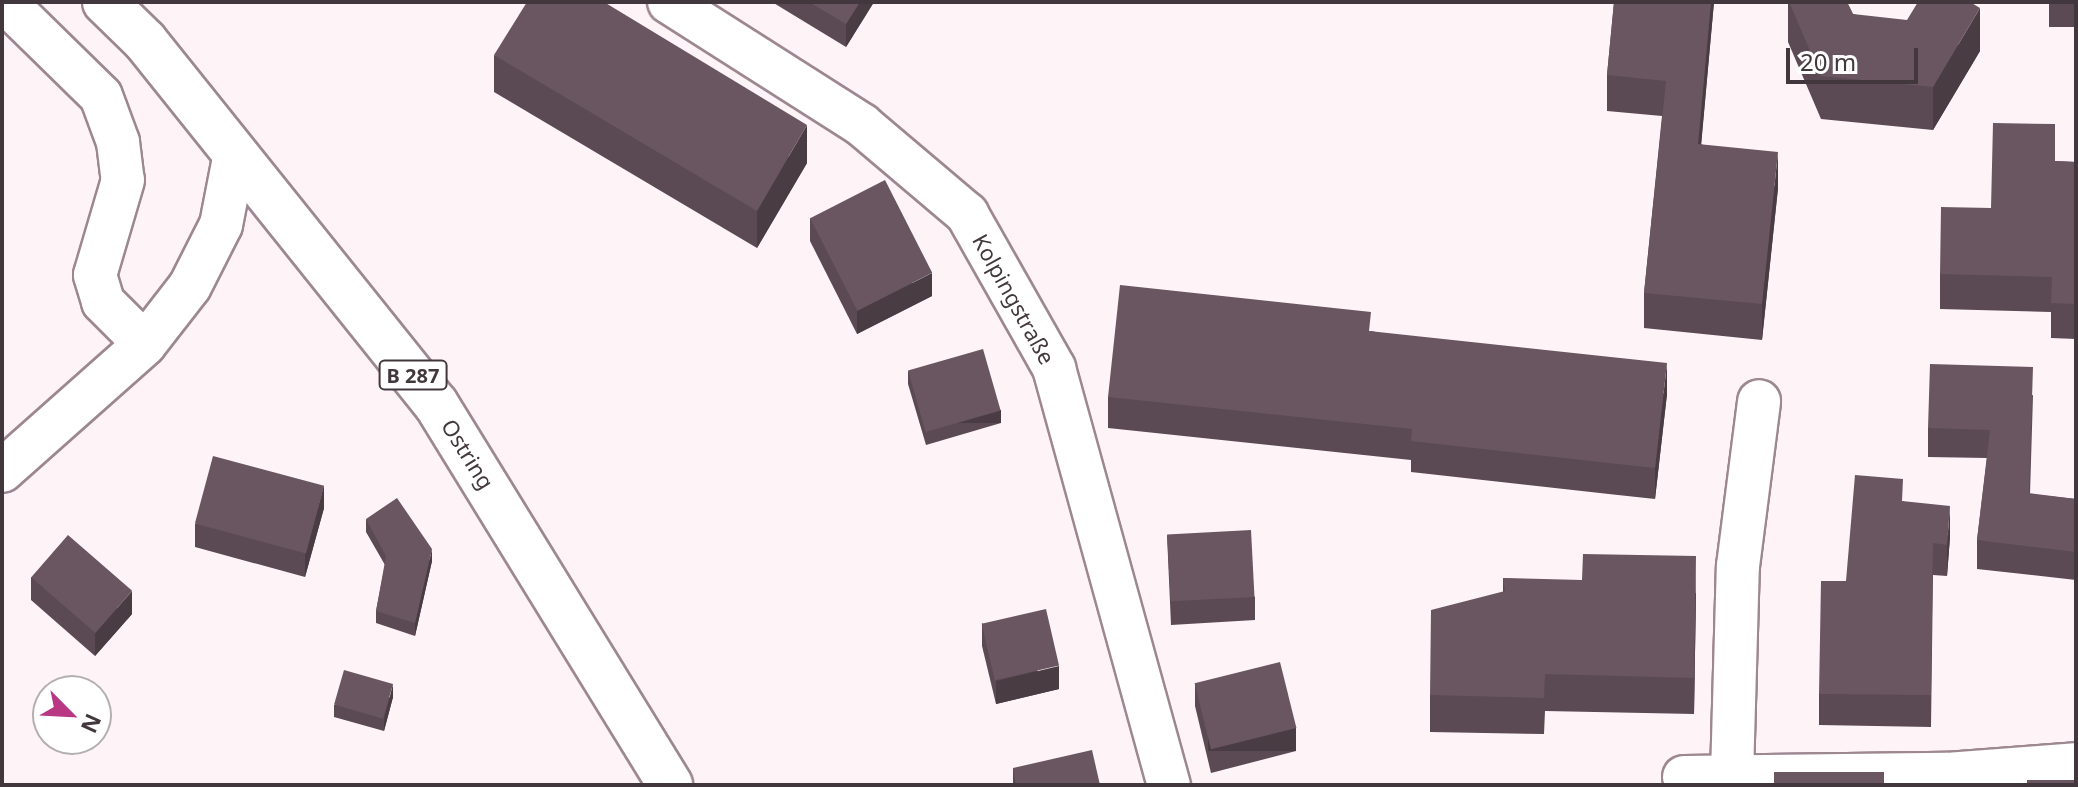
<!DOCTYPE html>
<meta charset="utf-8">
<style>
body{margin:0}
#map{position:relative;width:2078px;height:787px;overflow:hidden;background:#fef4f8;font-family:"Noto Sans",sans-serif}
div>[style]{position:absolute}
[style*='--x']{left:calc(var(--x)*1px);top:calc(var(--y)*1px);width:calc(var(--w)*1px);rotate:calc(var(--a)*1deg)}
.roads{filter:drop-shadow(2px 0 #9d8791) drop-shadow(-2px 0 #9d8791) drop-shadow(0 2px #9d8791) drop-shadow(0 -2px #9d8791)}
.minor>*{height:42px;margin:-21px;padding:0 21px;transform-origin:21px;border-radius:21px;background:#fff}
.major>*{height:44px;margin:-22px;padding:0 22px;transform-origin:22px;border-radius:22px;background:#fff}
.wall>*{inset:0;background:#5b4a53;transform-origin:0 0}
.shaded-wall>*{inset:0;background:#4a3c43;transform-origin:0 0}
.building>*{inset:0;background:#6a5660;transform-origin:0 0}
span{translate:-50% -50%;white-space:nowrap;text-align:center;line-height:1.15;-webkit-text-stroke:8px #fff;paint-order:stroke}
.shield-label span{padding:2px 6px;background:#fff;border:2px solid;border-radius:6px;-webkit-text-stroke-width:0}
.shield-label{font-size:20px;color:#41373c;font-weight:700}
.street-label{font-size:22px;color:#41373c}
.frame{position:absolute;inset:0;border:4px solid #41373c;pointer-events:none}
.north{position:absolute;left:32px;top:675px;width:80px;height:80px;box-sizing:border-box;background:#fff;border:2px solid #b3afb1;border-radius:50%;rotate:114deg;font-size:22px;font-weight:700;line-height:32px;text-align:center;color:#41373c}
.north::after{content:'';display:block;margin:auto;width:28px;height:36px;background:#b83884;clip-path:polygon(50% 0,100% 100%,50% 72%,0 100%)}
.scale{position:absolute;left:1786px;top:48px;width:132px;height:36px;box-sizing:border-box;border:4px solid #41373c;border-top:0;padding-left:10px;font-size:24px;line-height:28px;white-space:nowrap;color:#41373c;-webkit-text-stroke:6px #fff;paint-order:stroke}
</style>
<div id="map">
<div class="roads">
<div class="minor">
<i style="--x:5;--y:2;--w:134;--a:44.4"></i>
<i style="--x:101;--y:96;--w:49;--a:69.7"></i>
<i style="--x:118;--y:142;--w:38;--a:83"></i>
<i style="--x:123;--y:180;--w:99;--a:106.4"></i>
<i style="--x:95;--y:275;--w:28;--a:73"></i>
<i style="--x:103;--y:302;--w:59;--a:45"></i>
<i style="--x:669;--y:2;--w:229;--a:32.5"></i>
<i style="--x:862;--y:125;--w:138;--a:40.3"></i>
<i style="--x:967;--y:214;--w:177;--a:60.5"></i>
<i style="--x:1054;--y:368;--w:433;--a:74.6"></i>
<i style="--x:2;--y:471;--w:191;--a:-41.6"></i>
<i style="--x:145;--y:344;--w:73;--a:-52.2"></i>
<i style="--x:190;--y:286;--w:68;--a:-63.1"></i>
<i style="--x:221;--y:225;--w:73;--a:-79"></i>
<i style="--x:1732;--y:776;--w:210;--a:-88.4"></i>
<i style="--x:1738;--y:566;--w:166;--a:-82.7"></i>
<i style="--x:1684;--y:777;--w:263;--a:-0.7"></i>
<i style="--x:1947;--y:774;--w:129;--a:-4.4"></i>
</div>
<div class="major">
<i style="--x:105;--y:2;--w:56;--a:44.3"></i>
<i style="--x:145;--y:41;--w:465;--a:51.3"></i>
<i style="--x:436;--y:404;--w:447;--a:58.4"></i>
</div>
</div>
<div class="wall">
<i style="clip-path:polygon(772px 2px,874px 2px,846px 47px)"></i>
<i style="clip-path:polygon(1614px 2px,1714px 2px,1701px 144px,1778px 188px,1762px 340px,1644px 328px,1644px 293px,1662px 116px,1607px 111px,1607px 75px)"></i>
<i style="clip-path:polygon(1788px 2px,1847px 2px,1853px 14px,1980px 51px,1933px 130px,1821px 119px,1788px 42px)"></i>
<i style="left:2049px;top:2px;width:27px;height:25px"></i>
<i style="clip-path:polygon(494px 55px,807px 163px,757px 248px,494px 92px)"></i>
<i style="clip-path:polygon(2055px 161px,2076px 162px,2076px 339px,2051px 338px,2051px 312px,1940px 309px,1940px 274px,1991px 208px)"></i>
<i style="clip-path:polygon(810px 218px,932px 296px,857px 334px,810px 241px)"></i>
<i style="clip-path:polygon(1371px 331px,1667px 394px,1655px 499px,1411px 472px,1411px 460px,1108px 428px,1108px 397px)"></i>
<i style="clip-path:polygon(908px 371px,1001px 423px,926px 445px,908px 384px)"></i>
<i style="clip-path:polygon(2033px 395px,2030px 494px,2076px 499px,2076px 580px,1977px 569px,1977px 540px,1987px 458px,1928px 457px,1928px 428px)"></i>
<i style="clip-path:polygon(1903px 501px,1950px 537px,1947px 576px,1933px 575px,1931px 727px,1819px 725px,1819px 694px,1846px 581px)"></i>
<i style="clip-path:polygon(324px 508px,305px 577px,195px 547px,195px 524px)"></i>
<i style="clip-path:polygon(366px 519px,432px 561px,415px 636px,376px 623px,376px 611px,385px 565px,366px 532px)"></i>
<i style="clip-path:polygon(1167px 535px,1255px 597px,1255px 620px,1171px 625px)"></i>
<i style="clip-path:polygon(31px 577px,132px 614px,95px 656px,31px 600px)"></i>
<i style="clip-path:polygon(1503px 578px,1696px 593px,1694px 714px,1545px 711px,1544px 734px,1430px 732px,1430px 695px,1503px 592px)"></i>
<i style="clip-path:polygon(982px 623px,1059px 689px,996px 704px,982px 646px)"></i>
<i style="clip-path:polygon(1195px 683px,1296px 751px,1211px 773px,1195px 706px)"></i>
<i style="clip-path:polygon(393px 697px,384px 731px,334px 717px,334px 705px)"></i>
<i style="clip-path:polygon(1013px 768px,1100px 785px,1013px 785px)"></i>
</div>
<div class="shaded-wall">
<i style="clip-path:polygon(860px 2px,874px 2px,846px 47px,846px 24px)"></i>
<i style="clip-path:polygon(1711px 2px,1714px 2px,1698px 180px,1698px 144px)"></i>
<i style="clip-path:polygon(1980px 8px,1980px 51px,1933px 130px,1933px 87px)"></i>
<i style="clip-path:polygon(807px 125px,807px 163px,757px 248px,757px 211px)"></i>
<i style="clip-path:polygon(1778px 152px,1778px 188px,1762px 340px,1762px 304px)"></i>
<i style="clip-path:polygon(932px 273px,932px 296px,857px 334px,857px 311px)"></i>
<i style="clip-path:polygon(1667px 363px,1667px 394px,1655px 499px,1655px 468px)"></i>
<i style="left:1001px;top:410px;width:13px;height:78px;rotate:90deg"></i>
<i style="clip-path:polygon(324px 485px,324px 508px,305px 577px,305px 554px)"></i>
<i style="clip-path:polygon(1950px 506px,1950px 537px,1947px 576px,1947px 545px)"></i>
<i style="clip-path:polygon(432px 549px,432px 561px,415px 636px,415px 623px)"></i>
<i style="clip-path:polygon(1696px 556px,1696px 593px,1694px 714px,1694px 678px)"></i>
<i style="clip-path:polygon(132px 591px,132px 614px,95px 656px,95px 633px)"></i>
<i style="clip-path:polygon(1059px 666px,1059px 689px,996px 704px,996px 681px)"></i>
<i style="clip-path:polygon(393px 684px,393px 697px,384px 731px,384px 719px)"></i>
<i style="left:1296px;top:728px;width:23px;height:88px;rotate:90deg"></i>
</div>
<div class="building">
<i style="clip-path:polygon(527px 2px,604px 2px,807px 125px,757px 211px,494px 55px)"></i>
<i style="clip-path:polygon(809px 2px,860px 2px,846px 24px)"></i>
<i style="clip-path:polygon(1614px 2px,1711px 2px,1698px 144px,1778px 152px,1762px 304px,1644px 293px,1666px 81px,1607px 75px)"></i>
<i style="clip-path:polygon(1789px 2px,1847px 2px,1853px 14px,1907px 20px,1918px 2px,1970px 2px,1980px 8px,1933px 87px,1821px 76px)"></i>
<i style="clip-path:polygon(1993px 123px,2055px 124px,2055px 161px,2076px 162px,2076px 304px,2051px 303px,2052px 277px,1940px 274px,1941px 207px,1991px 208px)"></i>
<i style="left:885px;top:180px;width:104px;height:84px;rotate:63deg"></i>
<i style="clip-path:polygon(1120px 285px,1371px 312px,1369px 331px,1667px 363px,1655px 468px,1411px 441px,1412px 429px,1108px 397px)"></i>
<i style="left:983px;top:349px;width:64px;height:78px;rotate:74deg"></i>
<i style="clip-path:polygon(1930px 364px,2033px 367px,2029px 493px,2076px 499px,2076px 552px,1977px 540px,1990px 430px,1928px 428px)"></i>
<i style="left:213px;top:456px;width:115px;height:70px;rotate:15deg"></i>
<i style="clip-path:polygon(1855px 475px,1903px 479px,1902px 501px,1950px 506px,1947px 545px,1933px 543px,1931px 695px,1819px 694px,1821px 581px,1846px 581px)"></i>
<i style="clip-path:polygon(397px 498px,432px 549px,415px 623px,376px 611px,386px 556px,366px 519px)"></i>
<i style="left:1251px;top:530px;width:67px;height:84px;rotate:87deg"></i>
<i style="left:68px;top:535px;width:85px;height:56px;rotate:41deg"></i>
<i style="clip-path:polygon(1583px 554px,1696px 556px,1694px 678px,1545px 674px,1544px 698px,1430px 695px,1431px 610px,1505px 591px,1503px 578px,1582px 580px)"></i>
<i style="left:1046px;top:609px;width:58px;height:66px;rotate:77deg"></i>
<i style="left:1280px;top:662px;width:68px;height:88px;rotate:76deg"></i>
<i style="left:344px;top:670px;width:51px;height:36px;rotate:16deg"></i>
<i style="clip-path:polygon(1092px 750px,1100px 785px,1016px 785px,1013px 768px)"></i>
<i style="left:1774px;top:772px;width:110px;height:13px"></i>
<i style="left:2027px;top:780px;width:49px;height:5px"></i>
</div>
<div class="shield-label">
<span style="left:413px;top:375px">B 287</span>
</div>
<div class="street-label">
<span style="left:1014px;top:299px;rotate:61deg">Kolpingstraße</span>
<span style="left:468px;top:454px;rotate:58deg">Ostring</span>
</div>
<div class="frame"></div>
<div class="north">N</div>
<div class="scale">20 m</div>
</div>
